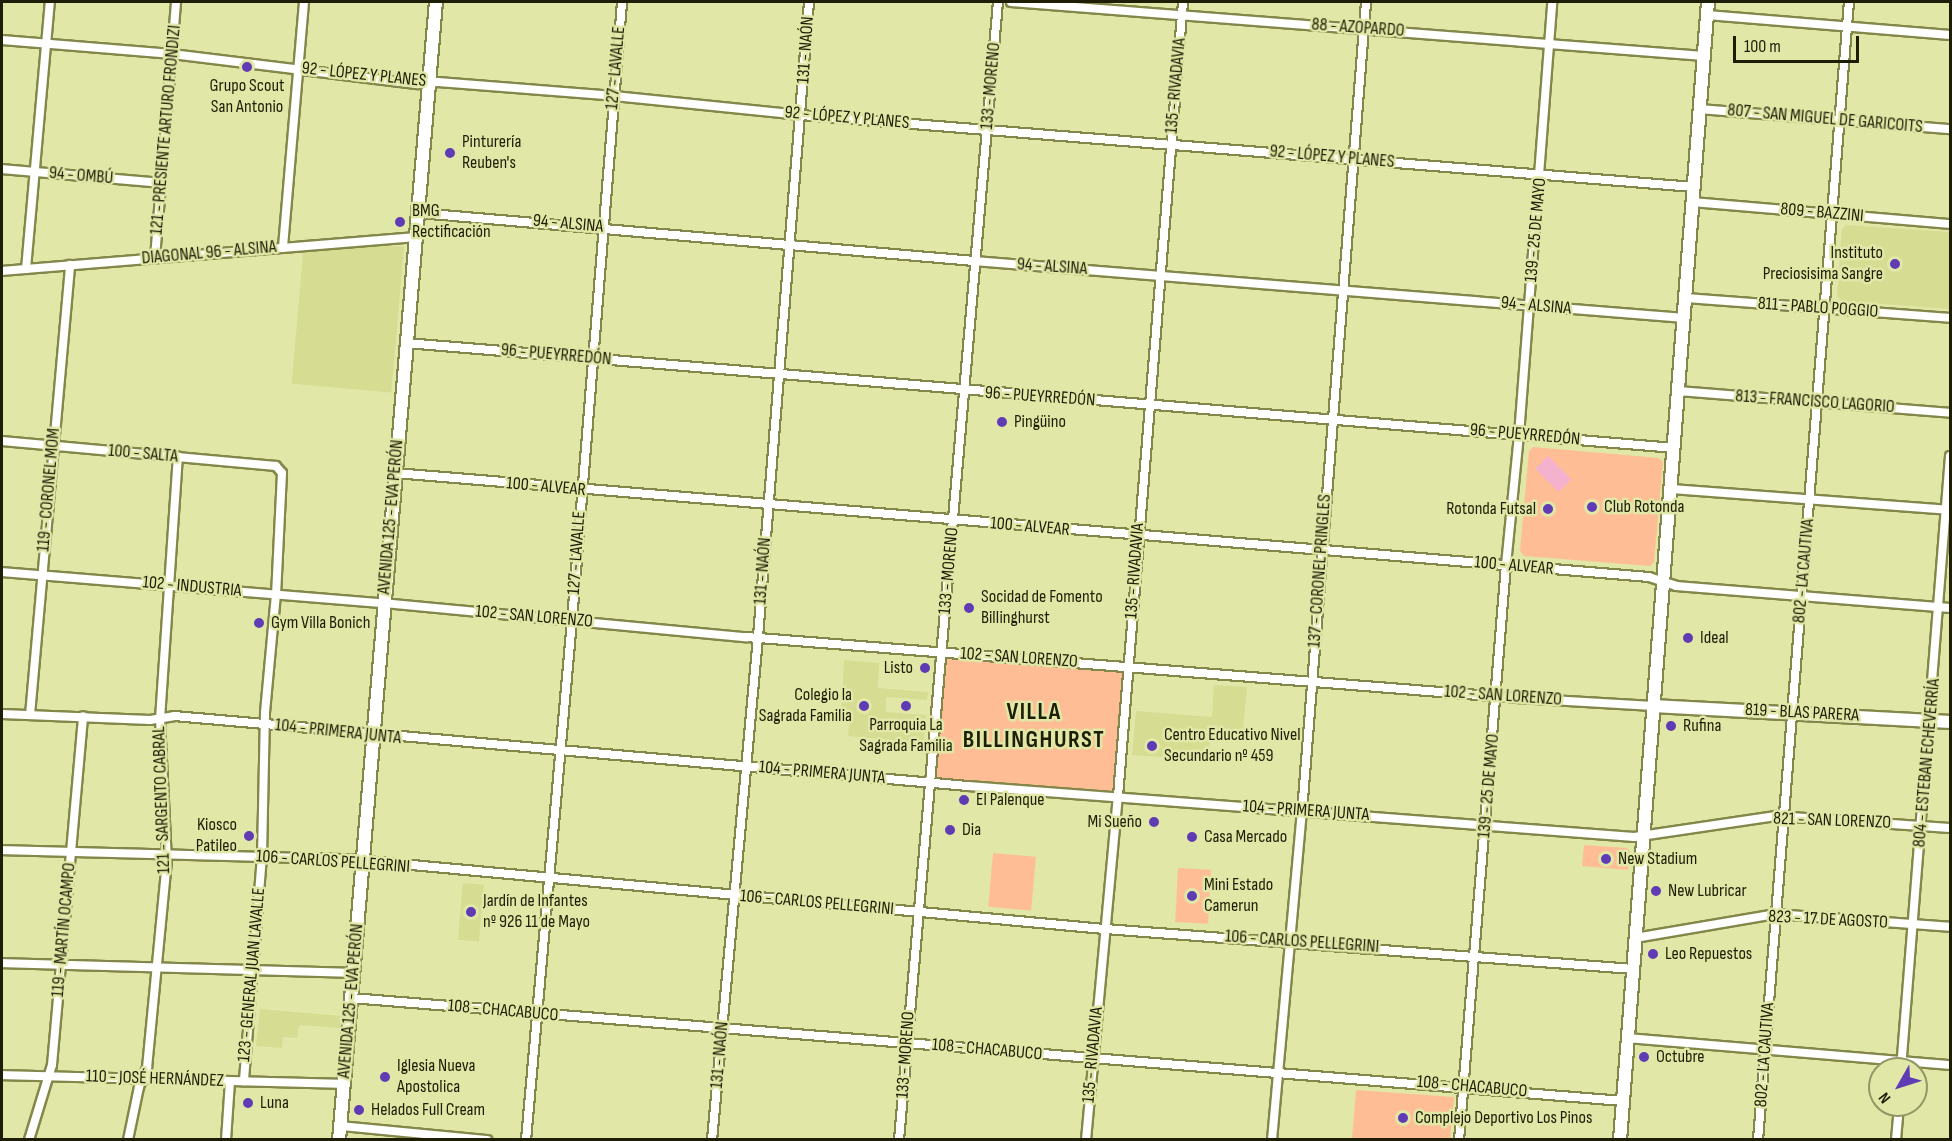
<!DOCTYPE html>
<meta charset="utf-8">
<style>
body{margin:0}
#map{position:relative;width:1952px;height:1141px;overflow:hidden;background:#e1e7a6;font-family:"Sofia Sans Condensed",sans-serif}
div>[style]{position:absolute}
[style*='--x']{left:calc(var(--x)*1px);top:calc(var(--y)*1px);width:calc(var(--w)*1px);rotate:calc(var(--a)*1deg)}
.built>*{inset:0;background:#d7dc93;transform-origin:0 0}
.green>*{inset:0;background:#ffbd96;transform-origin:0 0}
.water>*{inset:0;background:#f4b2ce;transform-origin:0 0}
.roads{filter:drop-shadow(2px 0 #838749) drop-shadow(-2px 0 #838749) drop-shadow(0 2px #838749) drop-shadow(0 -2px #838749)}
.street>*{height:8px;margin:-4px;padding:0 4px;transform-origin:4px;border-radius:4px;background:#fff}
.secondary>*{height:12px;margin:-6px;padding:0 6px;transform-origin:6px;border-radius:6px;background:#fff}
.dots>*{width:16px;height:16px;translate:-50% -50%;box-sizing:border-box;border:3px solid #e1e7a6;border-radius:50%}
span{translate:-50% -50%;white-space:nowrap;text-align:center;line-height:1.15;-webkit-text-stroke:5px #e1e7a6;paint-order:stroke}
.street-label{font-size:18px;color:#1d1e05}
.poi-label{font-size:18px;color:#1d1e05}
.left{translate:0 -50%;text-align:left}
.right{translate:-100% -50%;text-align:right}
.district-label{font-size:24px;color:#1d1e05;font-weight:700;letter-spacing:1.5px}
.frame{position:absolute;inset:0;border:3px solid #1d1e05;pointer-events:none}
.north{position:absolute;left:1868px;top:1057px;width:60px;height:60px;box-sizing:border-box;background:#e1e7a6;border:2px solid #939766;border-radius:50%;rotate:231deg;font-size:16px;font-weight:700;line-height:24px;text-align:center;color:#1d1e05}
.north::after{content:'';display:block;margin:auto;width:21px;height:27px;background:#603cb4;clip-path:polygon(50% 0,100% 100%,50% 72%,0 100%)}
.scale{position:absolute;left:1733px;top:36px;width:126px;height:27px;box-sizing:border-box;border:3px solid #1d1e05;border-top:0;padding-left:8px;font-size:18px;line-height:21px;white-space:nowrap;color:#1d1e05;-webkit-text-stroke:4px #e1e7a6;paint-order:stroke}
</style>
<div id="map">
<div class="built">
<i style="clip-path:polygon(1846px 225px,1950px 232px,1950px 309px,1841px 301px,1837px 296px,1842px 229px)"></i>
<i style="left:404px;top:247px;width:146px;height:100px;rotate:95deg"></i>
<i style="clip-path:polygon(844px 660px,879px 663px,878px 688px,928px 692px,927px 700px,886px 697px,886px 712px,926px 715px,924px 743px,848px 736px,850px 715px,841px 714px)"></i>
<i style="clip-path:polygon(1214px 685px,1247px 687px,1242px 741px,1210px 739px,1208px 760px,1132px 755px,1136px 711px,1212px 717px)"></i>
<i style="left:463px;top:883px;width:21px;height:57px;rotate:5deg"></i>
<i style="clip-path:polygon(260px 1009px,341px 1016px,340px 1028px,299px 1025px,297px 1038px,283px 1037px,282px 1048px,256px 1046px)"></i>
</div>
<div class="green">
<i style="clip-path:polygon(1533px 447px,1659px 458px,1663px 462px,1654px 562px,1650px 566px,1524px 556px,1520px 551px,1529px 451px)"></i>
<i style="clip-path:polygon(947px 659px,1123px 671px,1114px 791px,938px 778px,936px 772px)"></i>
<i style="clip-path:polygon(1584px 845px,1627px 848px,1630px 852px,1628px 870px,1582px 866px)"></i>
<i style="left:993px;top:853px;width:43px;height:54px;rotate:5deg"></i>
<i style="left:1178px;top:868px;width:33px;height:54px;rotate:3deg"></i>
<i style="clip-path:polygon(1356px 1090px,1454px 1097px,1450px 1139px,1352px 1139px)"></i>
</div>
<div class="water">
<i style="left:1548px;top:456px;width:33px;height:18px;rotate:45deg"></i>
</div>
<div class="roads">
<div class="street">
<i style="--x:1011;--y:2;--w:695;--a:4.46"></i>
<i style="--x:1707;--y:15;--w:244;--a:4.7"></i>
<i style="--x:2;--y:40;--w:171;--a:4.7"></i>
<i style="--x:172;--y:54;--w:248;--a:7"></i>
<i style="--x:418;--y:84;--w:20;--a:-6"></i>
<i style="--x:438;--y:82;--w:177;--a:4.5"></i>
<i style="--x:614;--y:96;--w:188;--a:5.8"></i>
<i style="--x:801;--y:115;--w:896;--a:4.61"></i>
<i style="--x:1700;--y:109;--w:251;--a:4.6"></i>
<i style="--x:2;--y:169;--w:160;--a:5"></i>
<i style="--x:1693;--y:202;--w:258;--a:4.9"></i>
<i style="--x:419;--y:213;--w:557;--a:4.94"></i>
<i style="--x:974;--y:261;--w:713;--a:4.58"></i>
<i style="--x:283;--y:247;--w:246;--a:-85.1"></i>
<i style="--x:155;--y:258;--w:257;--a:-85.3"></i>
<i style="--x:26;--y:269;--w:268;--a:-84.9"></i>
<i style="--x:2;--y:271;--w:415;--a:-4.7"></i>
<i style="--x:1686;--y:298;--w:265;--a:4.3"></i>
<i style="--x:406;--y:343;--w:1272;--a:4.73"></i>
<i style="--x:1679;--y:391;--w:272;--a:4.6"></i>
<i style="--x:2;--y:441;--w:275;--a:5.2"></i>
<i style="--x:276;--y:466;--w:9;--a:49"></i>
<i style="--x:282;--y:473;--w:121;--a:92.8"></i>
<i style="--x:276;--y:594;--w:120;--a:95.3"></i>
<i style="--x:265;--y:713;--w:143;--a:91.2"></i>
<i style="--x:262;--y:856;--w:226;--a:94.6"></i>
<i style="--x:395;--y:473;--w:1258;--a:4.74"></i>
<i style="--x:1649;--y:577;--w:28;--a:18"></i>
<i style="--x:1676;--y:586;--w:275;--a:4.6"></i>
<i style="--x:1672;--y:489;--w:279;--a:4.3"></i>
<i style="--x:2;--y:572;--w:382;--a:4.7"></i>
<i style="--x:383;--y:603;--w:365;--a:5.4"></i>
<i style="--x:746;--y:637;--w:772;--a:4.53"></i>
<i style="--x:1516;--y:698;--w:138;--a:3.3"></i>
<i style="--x:2;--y:714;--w:148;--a:2.3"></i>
<i style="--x:150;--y:720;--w:24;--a:-9"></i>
<i style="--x:174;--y:716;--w:797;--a:5.04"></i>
<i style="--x:968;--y:786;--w:668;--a:4.38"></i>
<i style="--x:1634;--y:837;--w:145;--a:-8.4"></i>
<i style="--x:1777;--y:816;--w:173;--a:4"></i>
<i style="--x:30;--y:715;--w:452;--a:-84.9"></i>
<i style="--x:2;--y:850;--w:345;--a:1.5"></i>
<i style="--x:347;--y:859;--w:761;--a:5.28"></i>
<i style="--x:1105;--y:929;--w:530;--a:4.33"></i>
<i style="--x:1635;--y:938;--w:142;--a:-9.7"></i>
<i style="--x:1775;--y:914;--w:175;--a:4.2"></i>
<i style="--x:2;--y:963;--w:351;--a:1.6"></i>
<i style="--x:351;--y:998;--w:1276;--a:4.63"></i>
<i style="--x:1628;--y:1038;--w:323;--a:4.8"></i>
<i style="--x:1901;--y:1069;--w:615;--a:-85.43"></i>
<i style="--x:2;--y:1075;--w:342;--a:1.5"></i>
<i style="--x:341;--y:1126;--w:147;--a:5.5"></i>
<i style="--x:29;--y:1140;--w:78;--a:-73"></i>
<i style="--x:52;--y:1065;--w:350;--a:-84.9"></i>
<i style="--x:128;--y:1140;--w:54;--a:-78.3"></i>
<i style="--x:139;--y:1087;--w:21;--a:-67"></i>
<i style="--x:147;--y:1068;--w:207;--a:-84.5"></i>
<i style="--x:167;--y:862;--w:143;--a:-92.8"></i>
<i style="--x:160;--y:719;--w:263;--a:-86.1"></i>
<i style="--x:226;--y:1140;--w:59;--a:-86.1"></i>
<i style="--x:526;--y:1140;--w:522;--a:-84.94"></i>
<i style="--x:572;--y:620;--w:620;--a:-85.37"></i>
<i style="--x:712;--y:1140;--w:505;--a:-84.77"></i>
<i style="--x:758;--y:637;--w:637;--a:-85.41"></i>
<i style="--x:899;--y:1140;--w:1142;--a:-85.03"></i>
<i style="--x:1086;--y:1140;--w:345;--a:-84.7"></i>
<i style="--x:1118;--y:796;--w:797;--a:-85.32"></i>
<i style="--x:1272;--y:1140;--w:329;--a:-84.8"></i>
<i style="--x:1302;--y:812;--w:813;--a:-85.48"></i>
<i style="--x:1459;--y:1140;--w:577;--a:-85.33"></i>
<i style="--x:1506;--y:565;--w:131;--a:-84.3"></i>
<i style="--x:1519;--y:435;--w:434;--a:-85.6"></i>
<i style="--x:1758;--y:1140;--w:1142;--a:-85.43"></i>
<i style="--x:1896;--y:1140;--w:35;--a:-85"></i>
</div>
<div class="secondary">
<i style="--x:1654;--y:706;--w:296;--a:3.1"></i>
<i style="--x:339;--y:1140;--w:1142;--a:-85.13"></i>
<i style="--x:1620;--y:1140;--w:1141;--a:-85.58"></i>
</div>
</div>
<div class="dots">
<i style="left:247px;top:67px;background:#603cb4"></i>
<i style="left:450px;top:153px;background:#603cb4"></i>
<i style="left:400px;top:222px;background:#603cb4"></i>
<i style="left:1895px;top:264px;background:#603cb4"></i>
<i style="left:1002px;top:422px;background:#603cb4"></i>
<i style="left:1592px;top:507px;background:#603cb4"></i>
<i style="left:1548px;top:509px;background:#603cb4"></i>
<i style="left:969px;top:608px;background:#603cb4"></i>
<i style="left:259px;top:623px;background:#603cb4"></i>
<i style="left:1688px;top:638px;background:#603cb4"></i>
<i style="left:925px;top:668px;background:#603cb4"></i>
<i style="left:864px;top:706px;background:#603cb4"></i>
<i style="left:906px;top:706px;background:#603cb4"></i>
<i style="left:1671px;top:726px;background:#603cb4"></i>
<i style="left:1152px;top:746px;background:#603cb4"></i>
<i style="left:964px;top:800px;background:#603cb4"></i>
<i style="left:1154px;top:822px;background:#603cb4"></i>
<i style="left:950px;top:830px;background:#603cb4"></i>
<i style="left:249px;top:836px;background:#603cb4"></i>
<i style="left:1192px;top:837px;background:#603cb4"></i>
<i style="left:1606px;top:859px;background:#603cb4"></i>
<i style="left:1656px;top:891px;background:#603cb4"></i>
<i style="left:1192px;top:896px;background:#603cb4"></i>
<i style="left:471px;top:912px;background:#603cb4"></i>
<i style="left:1653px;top:954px;background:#603cb4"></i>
<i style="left:1644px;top:1057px;background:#603cb4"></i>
<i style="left:385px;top:1077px;background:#603cb4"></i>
<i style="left:248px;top:1103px;background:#603cb4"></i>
<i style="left:359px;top:1110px;background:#603cb4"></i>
<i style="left:1403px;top:1118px;background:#603cb4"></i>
</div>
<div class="street-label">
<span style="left:1358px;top:28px;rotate:4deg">88 - AZOPARDO</span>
<span style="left:806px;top:50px;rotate:-86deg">131 - NAÓN</span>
<span style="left:616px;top:68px;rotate:-85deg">127 - LAVALLE</span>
<span style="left:364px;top:75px;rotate:6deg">92 - LÓPEZ Y PLANES</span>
<span style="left:991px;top:86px;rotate:-85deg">133 - MORENO</span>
<span style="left:1176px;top:86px;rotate:-85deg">135 - RIVADAVIA</span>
<span style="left:847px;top:118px;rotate:5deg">92 - LÓPEZ Y PLANES</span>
<span style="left:1825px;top:119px;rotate:5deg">807 - SAN MIGUEL DE GARICOITS</span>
<span style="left:166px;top:130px;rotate:-85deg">121 - PRESIENTE ARTURO FRONDIZI</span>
<span style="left:1332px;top:157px;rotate:5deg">92 - LÓPEZ Y PLANES</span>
<span style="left:81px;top:176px;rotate:5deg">94 - OMBÚ</span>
<span style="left:1822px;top:213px;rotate:5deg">809 - BAZZINI</span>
<span style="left:568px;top:224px;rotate:5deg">94 - ALSINA</span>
<span style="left:1536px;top:230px;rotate:-85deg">139 - 25 DE MAYO</span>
<span style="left:209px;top:253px;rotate:-5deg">DIAGONAL 96 - ALSINA</span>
<span style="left:1052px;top:267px;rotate:4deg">94 - ALSINA</span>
<span style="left:1536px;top:306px;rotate:5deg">94 - ALSINA</span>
<span style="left:1818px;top:308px;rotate:4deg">811 - PABLO POGGIO</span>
<span style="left:556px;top:355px;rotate:5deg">96 - PUEYRREDÓN</span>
<span style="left:1040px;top:397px;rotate:4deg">96 - PUEYRREDÓN</span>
<span style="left:1815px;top:402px;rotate:4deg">813 - FRANCISCO LAGORIO</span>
<span style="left:1525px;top:435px;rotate:5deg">96 - PUEYRREDÓN</span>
<span style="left:143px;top:454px;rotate:5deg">100 - SALTA</span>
<span style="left:546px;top:487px;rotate:5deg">100 - ALVEAR</span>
<span style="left:49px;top:490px;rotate:-85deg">119 - CORONEL MOM</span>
<span style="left:391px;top:517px;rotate:-85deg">AVENIDA 125 - EVA PERÓN</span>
<span style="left:1030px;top:527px;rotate:5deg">100 - ALVEAR</span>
<span style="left:577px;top:553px;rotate:-86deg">127 - LAVALLE</span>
<span style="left:1514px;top:566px;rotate:5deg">100 - ALVEAR</span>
<span style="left:763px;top:571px;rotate:-86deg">131 - NAÓN</span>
<span style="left:949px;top:571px;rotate:-85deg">133 - MORENO</span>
<span style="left:1135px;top:571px;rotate:-86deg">135 - RIVADAVIA</span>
<span style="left:1320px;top:571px;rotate:-86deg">137 - CORONEL PRINGLES</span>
<span style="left:1804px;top:571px;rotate:-85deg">802 - LA CAUTIVA</span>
<span style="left:192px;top:587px;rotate:5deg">102 - INDUSTRIA</span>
<span style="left:534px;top:617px;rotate:5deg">102 - SAN LORENZO</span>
<span style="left:1019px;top:658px;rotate:4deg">102 - SAN LORENZO</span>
<span style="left:1503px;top:696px;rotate:4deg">102 - SAN LORENZO</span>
<span style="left:1802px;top:713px;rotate:3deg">819 - BLAS PARERA</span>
<span style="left:338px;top:732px;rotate:6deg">104 - PRIMERA JUNTA</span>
<span style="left:1927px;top:763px;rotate:-85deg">804 - ESTEBAN ECHEVERRÍA</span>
<span style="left:822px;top:773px;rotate:5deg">104 - PRIMERA JUNTA</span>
<span style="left:1489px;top:786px;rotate:-85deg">139 - 25 DE MAYO</span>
<span style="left:162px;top:800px;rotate:-92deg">121 - SARGENTO CABRAL</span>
<span style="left:1306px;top:811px;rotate:4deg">104 - PRIMERA JUNTA</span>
<span style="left:1832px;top:821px;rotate:2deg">821 - SAN LORENZO</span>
<span style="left:333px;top:862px;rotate:4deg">106 - CARLOS PELLEGRINI</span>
<span style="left:817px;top:903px;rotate:5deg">106 - CARLOS PELLEGRINI</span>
<span style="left:1828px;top:920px;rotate:3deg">823 - 17 DE AGOSTO</span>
<span style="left:64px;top:930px;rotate:-85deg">119 - MARTÍN OCAMPO</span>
<span style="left:1302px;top:942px;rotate:4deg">106 - CARLOS PELLEGRINI</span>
<span style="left:252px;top:975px;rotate:-85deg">123 - GENERAL JUAN LAVALLE</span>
<span style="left:351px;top:1001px;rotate:-85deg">AVENIDA 125 - EVA PERÓN</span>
<span style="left:503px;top:1011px;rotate:5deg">108 - CHACABUCO</span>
<span style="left:987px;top:1050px;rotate:5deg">108 - CHACABUCO</span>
<span style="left:720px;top:1055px;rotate:-85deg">131 - NAÓN</span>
<span style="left:906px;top:1055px;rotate:-86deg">133 - MORENO</span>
<span style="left:1093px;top:1055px;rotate:-85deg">135 - RIVADAVIA</span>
<span style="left:1765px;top:1055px;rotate:-86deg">802 - LA CAUTIVA</span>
<span style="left:155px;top:1079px;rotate:2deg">110 - JOSÉ HERNÁNDEZ</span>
<span style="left:1472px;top:1087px;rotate:5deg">108 - CHACABUCO</span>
</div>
<div class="poi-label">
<span style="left:247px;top:97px">Grupo Scout<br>San Antonio</span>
<span class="left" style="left:462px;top:153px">Pinturería<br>Reuben's</span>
<span class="left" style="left:412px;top:222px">BMG<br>Rectificación</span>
<span class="right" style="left:1883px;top:264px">Instituto<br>Preciosisima Sangre</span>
<span class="left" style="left:1014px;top:422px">Pingüino</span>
<span class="left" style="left:1604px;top:507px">Club Rotonda</span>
<span class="right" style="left:1536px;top:509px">Rotonda Futsal</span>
<span class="left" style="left:981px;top:608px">Socidad de Fomento<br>Billinghurst</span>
<span class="left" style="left:271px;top:623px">Gym Villa Bonich</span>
<span class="left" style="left:1700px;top:638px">Ideal</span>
<span class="right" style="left:913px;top:668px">Listo</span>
<span class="right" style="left:852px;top:706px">Colegio la<br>Sagrada Familia</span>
<span style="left:906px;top:736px">Parroquia La<br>Sagrada Familia</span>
<span class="left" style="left:1683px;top:726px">Rufina</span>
<span class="left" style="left:1164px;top:746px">Centro Educativo Nivel<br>Secundario nº 459</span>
<span class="left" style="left:976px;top:800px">El Palenque</span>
<span class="right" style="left:1142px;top:822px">Mi Sueño</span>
<span class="right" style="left:237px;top:836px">Kiosco<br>Patileo</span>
<span class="left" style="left:962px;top:830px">Dia</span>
<span class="left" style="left:1204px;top:837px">Casa Mercado</span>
<span class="left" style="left:1618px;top:859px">New Stadium</span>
<span class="left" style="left:1204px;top:896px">Mini Estado<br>Camerun</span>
<span class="left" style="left:1668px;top:891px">New Lubricar</span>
<span class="left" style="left:483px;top:912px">Jardín de Infantes<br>nº 926 11 de Mayo</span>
<span class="left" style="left:1665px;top:954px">Leo Repuestos</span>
<span class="left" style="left:1656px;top:1057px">Octubre</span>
<span class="left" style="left:397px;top:1077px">Iglesia Nueva<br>Apostolica</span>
<span class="left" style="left:260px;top:1103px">Luna</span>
<span class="left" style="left:371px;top:1110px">Helados Full Cream</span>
<span class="left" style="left:1415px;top:1118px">Complejo Deportivo Los Pinos</span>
</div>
<div class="district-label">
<span style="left:1034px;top:726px">VILLA<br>BILLINGHURST</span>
</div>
<div class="frame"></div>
<div class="north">N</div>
<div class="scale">100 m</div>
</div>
